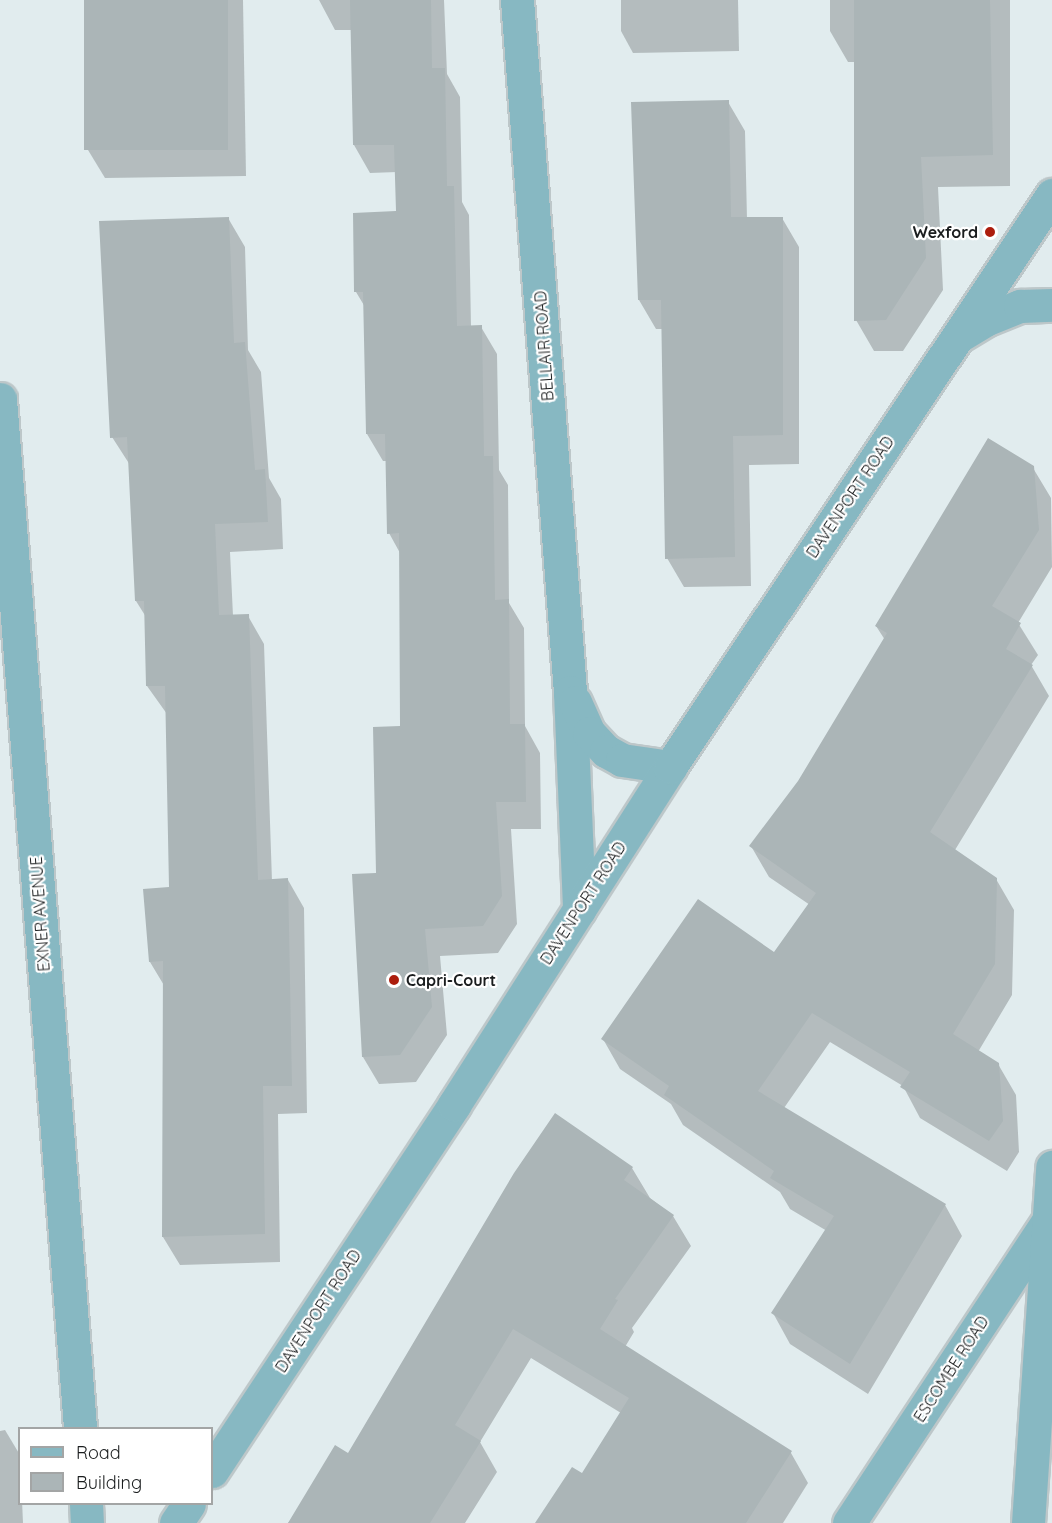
<!DOCTYPE html>
<style>
body{margin:0}
#map{position:relative;width:1052px;height:1523px;overflow:hidden;background:#e1ecee;font-family:Quicksand,sans-serif}
div>[style]{position:absolute}
[style*='--x']{left:calc(var(--x)*1px);top:calc(var(--y)*1px);width:calc(var(--w)*1px);rotate:calc(var(--a)*1deg)}
.shadow>*{inset:0;background:#0003}
.building>*{inset:0;background:#abb5b7;transform-origin:0 0}
.roads{filter:drop-shadow(2px 0 #bdc7c9) drop-shadow(-2px 0 #bdc7c9) drop-shadow(0 2px #bdc7c9) drop-shadow(0 -2px #bdc7c9)}
.minor>*{height:33px;margin:-16.5px;padding:0 16.5px;transform-origin:16.5px;border-radius:16.5px;background:#87b8c2}
.dots>*{width:16px;height:16px;translate:-50% -50%;box-sizing:border-box;border:3px solid #fff;border-radius:50%}
span{translate:-50% -50%;white-space:nowrap;text-align:center;line-height:1.15;-webkit-text-stroke:4.5px #fff;paint-order:stroke}
.poi-label{font-size:16px;color:#1a1d1e;font-weight:700}
.right{translate:-100% -50%;text-align:right}
.left{translate:0 -50%;text-align:left}
.street-label{font-size:16px;color:#1a1d1e}
.legend{position:absolute;left:18px;top:1427px;width:195px;height:78px;box-sizing:border-box;background:#fff;border:2px solid #a3a5a5;margin:0;padding:8px 10px;list-style:none;font-size:18px;color:#1a1d1e}
.legend li{display:flex;align-items:center;gap:12px;height:30px}
.legend b{width:30px;border:2px solid #a3a5a5}
</style>
<div id="map">
<div class="shadow">
<i style="clip-path:polygon(87px 0,243px 0,246px 176px,105px 178px,88px 150px)"></i>
<i style="clip-path:polygon(319px 0,444px 0,447px 74px,460px 97px,462px 202px,469px 215px,471px 327px,481px 327px,497px 354px,499px 470px,508px 485px,509px 603px,524px 628px,525px 726px,540px 753px,541px 829px,511px 829px,517px 924px,498px 953px,440px 956px,447px 1035px,416px 1082px,379px 1084px,363px 1057px,378px 874px,402px 728px,400px 553px,389px 533px,387px 461px,383px 461px,367px 434px,365px 307px,356px 292px,398px 213px,397px 172px,370px 173px,354px 145px,352px 30px,335px 30px)"></i>
<i style="clip-path:polygon(621px 0,738px 0,739px 51px,633px 53px,621px 31px)"></i>
<i style="clip-path:polygon(830px 0,1010px 0,1010px 186px,938px 187px,943px 290px,903px 351px,874px 351px,856px 320px,855px 62px,848px 62px,830px 31px)"></i>
<i style="clip-path:polygon(728px 102px,745px 131px,747px 219px,782px 218px,799px 247px,799px 464px,749px 465px,751px 586px,684px 587px,667px 558px,663px 329px,656px 329px,639px 300px)"></i>
<i style="clip-path:polygon(228px 218px,245px 247px,248px 350px,261px 372px,269px 478px,281px 499px,283px 549px,230px 552px,233px 616px,248px 616px,264px 644px,272px 881px,288px 880px,304px 908px,307px 1113px,278px 1114px,280px 1262px,180px 1265px,163px 1237px,165px 987px,150px 962px,170px 889px,167px 714px,147px 686px,146px 617px,136px 601px,130px 465px,112px 437px)"></i>
<i style="clip-path:polygon(1033px 468px,1051px 498px,1052px 567px,1018px 623px,1038px 655px,1031px 665px,1049px 696px,955px 850px,996px 879px,1014px 910px,1012px 995px,978px 1052px,998px 1064px,1016px 1095px,1019px 1152px,1007px 1171px,920px 1118px,903px 1086px,830px 1042px,784px 1108px,945px 1205px,962px 1236px,868px 1394px,790px 1344px,773px 1313px,827px 1231px,790px 1209px,780px 1192px,683px 1125px,671px 1104px,620px 1069px,603px 1039px,775px 954px,810px 905px,769px 877px,751px 846px,799px 782px,885px 640px,876px 626px)"></i>
<i style="clip-path:polygon(555px 1115px,632px 1168px,650px 1198px,673px 1216px,691px 1246px,632px 1328px,634px 1332px,625px 1347px,791px 1453px,808px 1483px,783px 1523px,540px 1523px,582px 1475px,621px 1413px,531px 1358px,480px 1442px,497px 1472px,465px 1523px,288px 1523px,349px 1455px)"></i>
<i style="clip-path:polygon(5px 1430px,20px 1455px,23px 1523px,0 1523px,0 1431px)"></i>
</div>
<div class="building">
<i style="left:84px;top:0;width:144px;height:150px"></i>
<i style="clip-path:polygon(350px 0,431px 0,432px 68px,445px 68px,447px 186px,454px 186px,457px 326px,482px 325px,484px 456px,493px 456px,495px 600px,509px 599px,510px 724px,525px 724px,526px 802px,496px 802px,502px 896px,483px 926px,425px 929px,432px 1007px,400px 1055px,362px 1057px,352px 874px,376px 873px,373px 727px,400px 726px,399px 533px,387px 534px,385px 434px,366px 434px,363px 292px,354px 292px,353px 213px,396px 211px,394px 145px,353px 145px)"></i>
<i style="clip-path:polygon(854px 0,990px 0,993px 155px,921px 157px,926px 258px,886px 320px,854px 321px)"></i>
<i style="clip-path:polygon(729px 100px,731px 217px,783px 217px,783px 435px,733px 436px,735px 557px,665px 559px,661px 300px,638px 300px,631px 102px)"></i>
<i style="clip-path:polygon(229px 217px,234px 343px,245px 342px,255px 470px,265px 469px,268px 522px,215px 524px,219px 615px,249px 614px,258px 880px,288px 878px,292px 1086px,263px 1086px,265px 1234px,162px 1237px,163px 961px,149px 962px,143px 889px,169px 887px,165px 686px,146px 686px,144px 601px,135px 601px,127px 437px,110px 438px,99px 221px)"></i>
<i style="clip-path:polygon(988px 438px,1034px 466px,1039px 530px,992px 606px,1021px 623px,1006px 649px,1033px 665px,930px 832px,997px 878px,995px 964px,953px 1034px,999px 1063px,1003px 1121px,989px 1141px,900px 1087px,910px 1072px,812px 1013px,758px 1091px,946px 1204px,850px 1364px,771px 1313px,834px 1216px,770px 1178px,774px 1171px,664px 1095px,669px 1086px,601px 1039px,698px 899px,774px 952px,816px 893px,749px 846px,798px 781px,887px 633px,875px 626px)"></i>
<i style="clip-path:polygon(555px 1113px,633px 1167px,624px 1180px,674px 1215px,615px 1299px,618px 1300px,600px 1329px,792px 1451px,746px 1523px,535px 1523px,572px 1467px,582px 1473px,629px 1398px,513px 1329px,455px 1425px,481px 1441px,430px 1523px,288px 1523px,335px 1445px,348px 1453px,514px 1173px)"></i>
</div>
<div class="roads">
<div class="minor">
<i style="--x:517;--y:0;--w:694;--a:85.62"></i>
<i style="--x:570;--y:692;--w:218;--a:87.6"></i>
<i style="--x:962;--y:334;--w:27;--a:-31"></i>
<i style="--x:985;--y:320;--w:38;--a:-22"></i>
<i style="--x:1020;--y:306;--w:32;--a:-2"></i>
<i style="--x:0;--y:399;--w:1032;--a:85.55"></i>
<i style="--x:575;--y:702;--w:34;--a:66"></i>
<i style="--x:589;--y:733;--w:25;--a:47"></i>
<i style="--x:606;--y:751;--w:18;--a:29"></i>
<i style="--x:622;--y:760;--w:49;--a:8.3"></i>
<i style="--x:212;--y:1471;--w:439;--a:-56.5"></i>
<i style="--x:454;--y:1105;--w:401;--a:-57.4"></i>
<i style="--x:670;--y:767;--w:688;--a:-56.26"></i>
<i style="--x:86;--y:1504;--w:19;--a:87"></i>
<i style="--x:176;--y:1523;--w:23;--a:-56"></i>
<i style="--x:849;--y:1523;--w:369;--a:-56.6"></i>
<i style="--x:1028;--y:1523;--w:357;--a:-86.1"></i>
</div>
</div>
<div class="dots">
<i style="left:990px;top:232px;background:#ac1d0d"></i>
<i style="left:394px;top:980px;background:#ac1d0d"></i>
</div>
<div class="poi-label">
<span class="right" style="left:978px;top:232px">Wexford</span>
<span class="left" style="left:406px;top:980px">Capri-Court</span>
</div>
<div class="street-label">
<span style="left:544px;top:346px;rotate:-94deg">BELLAIR ROAD</span>
<span style="left:850px;top:497px;rotate:-56deg">DAVENPORT ROAD</span>
<span style="left:583px;top:903px;rotate:-57deg">DAVENPORT ROAD</span>
<span style="left:40px;top:914px;rotate:-94deg">EXNER AVENUE</span>
<span style="left:318px;top:1311px;rotate:-57deg">DAVENPORT ROAD</span>
<span style="left:951px;top:1369px;rotate:-57deg">ESCOMBE ROAD</span>
</div>
<ul class="legend">
<li><b style="height:8px;background:#87b8c2"></b>Road</li>
<li><b style="height:16px;background:#abb5b7"></b>Building</li>
</ul>
</div>
